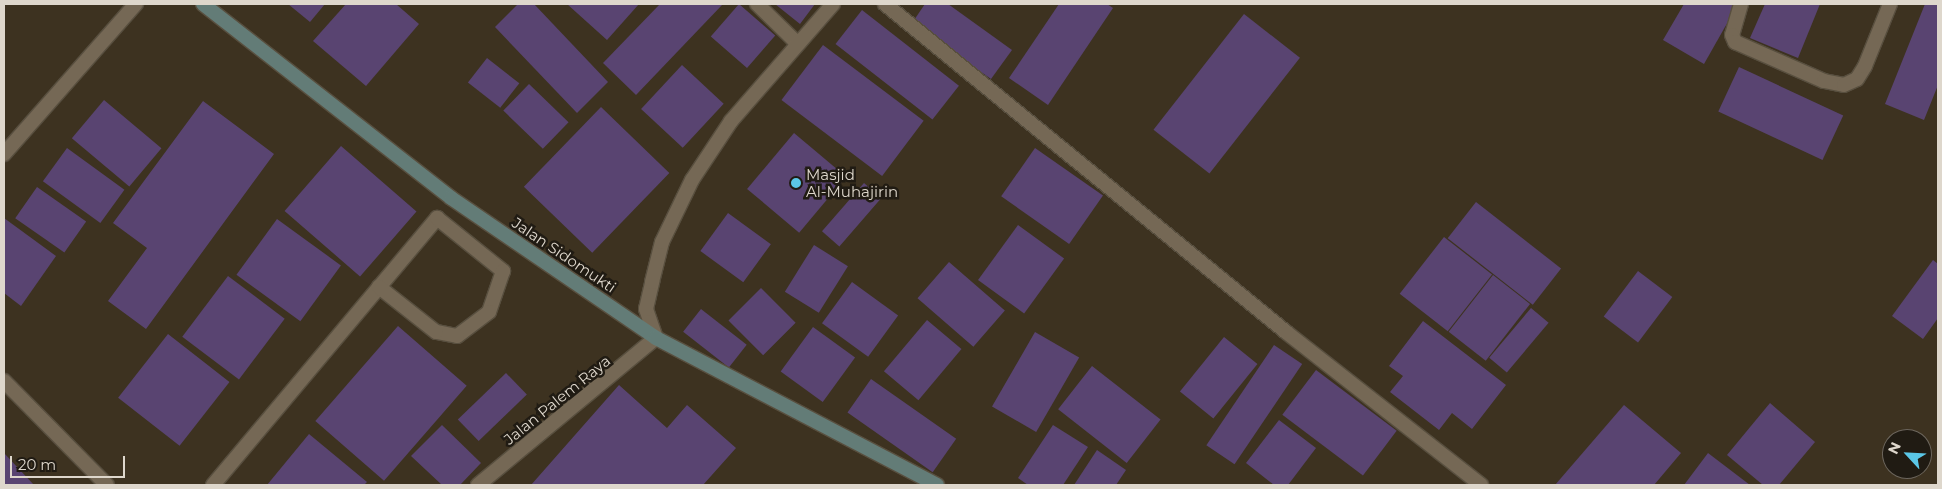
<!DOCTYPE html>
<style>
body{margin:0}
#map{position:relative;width:1942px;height:489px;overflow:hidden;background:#3d3220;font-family:Montserrat,sans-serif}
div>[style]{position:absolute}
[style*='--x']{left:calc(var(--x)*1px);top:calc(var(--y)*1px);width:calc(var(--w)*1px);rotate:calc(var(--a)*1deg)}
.building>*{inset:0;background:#594471;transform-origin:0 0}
.roads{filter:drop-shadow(1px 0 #584f3f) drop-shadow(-1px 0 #584f3f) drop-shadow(0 1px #584f3f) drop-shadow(0 -1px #584f3f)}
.service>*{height:14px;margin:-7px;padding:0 7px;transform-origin:7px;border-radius:7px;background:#756855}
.minor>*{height:14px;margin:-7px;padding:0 7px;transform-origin:7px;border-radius:7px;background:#756855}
.secondary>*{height:14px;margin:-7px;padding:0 7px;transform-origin:7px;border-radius:7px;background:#637c77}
.dots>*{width:14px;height:14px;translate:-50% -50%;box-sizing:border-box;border:2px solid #201b13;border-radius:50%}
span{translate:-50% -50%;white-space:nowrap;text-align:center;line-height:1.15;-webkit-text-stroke:5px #201b13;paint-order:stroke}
.poi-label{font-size:15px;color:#ded7cc}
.left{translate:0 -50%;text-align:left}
.street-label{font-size:15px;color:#ded7cc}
.frame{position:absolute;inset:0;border:5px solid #ded7cc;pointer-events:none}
.north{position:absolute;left:1882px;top:429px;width:50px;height:50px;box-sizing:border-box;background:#201b13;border:1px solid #6c665d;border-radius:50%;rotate:295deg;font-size:14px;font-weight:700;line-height:20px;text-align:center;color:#ded7cc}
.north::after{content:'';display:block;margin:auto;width:18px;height:22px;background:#5bc7e7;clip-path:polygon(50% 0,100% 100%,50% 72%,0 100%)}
.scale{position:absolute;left:10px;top:456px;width:115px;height:22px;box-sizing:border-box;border:2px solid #ded7cc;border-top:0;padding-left:6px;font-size:15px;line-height:18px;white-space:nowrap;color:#ded7cc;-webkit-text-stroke:4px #201b13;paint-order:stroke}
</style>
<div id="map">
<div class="building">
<i style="clip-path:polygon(288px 4px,325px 4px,310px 22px)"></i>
<i style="clip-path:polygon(346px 4px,396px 4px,419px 24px,366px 86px,313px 41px)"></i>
<i style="clip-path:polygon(518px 4px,534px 4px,608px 82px,577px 113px,495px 27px)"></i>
<i style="clip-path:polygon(567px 4px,639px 4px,607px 40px)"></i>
<i style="clip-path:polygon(660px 4px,723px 4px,636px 95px,603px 63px)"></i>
<i style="left:739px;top:4px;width:48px;height:43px;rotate:41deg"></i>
<i style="clip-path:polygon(775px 4px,815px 4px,800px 24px)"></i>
<i style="clip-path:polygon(925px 4px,948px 4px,1012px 50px,991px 79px,912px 23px)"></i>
<i style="clip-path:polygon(1059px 4px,1107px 4px,1113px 8px,1048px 105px,1009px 78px)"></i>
<i style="clip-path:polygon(1684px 4px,1738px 4px,1704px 64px,1663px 40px)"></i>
<i style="clip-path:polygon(1765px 4px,1820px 4px,1798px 58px,1750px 38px)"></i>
<i style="clip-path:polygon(1925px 4px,1938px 4px,1938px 85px,1924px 120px,1885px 104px)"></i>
<i style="left:862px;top:10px;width:123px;height:43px;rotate:38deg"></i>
<i style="left:1244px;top:14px;width:71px;height:147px;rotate:38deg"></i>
<i style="left:823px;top:45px;width:126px;height:69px;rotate:37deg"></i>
<i style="left:487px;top:58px;width:41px;height:31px;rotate:38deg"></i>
<i style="left:682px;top:65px;width:57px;height:60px;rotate:43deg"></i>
<i style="left:1739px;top:67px;width:115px;height:49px;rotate:25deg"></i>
<i style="left:529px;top:84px;width:55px;height:37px;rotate:44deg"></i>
<i style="left:104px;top:100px;width:75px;height:50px;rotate:40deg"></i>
<i style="clip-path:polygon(203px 101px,274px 154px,146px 329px,108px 301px,147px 248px,113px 223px)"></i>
<i style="left:601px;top:107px;width:95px;height:111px;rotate:44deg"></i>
<i style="left:794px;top:133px;width:68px;height:73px;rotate:40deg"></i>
<i style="left:341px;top:146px;width:100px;height:86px;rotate:41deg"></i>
<i style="left:67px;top:148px;width:71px;height:41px;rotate:36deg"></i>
<i style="left:1035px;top:148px;width:83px;height:59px;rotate:35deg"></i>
<i style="left:864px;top:183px;width:23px;height:64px;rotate:41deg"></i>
<i style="left:37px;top:187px;width:60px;height:38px;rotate:35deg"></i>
<i style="left:1476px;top:202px;width:108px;height:46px;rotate:38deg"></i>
<i style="left:728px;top:213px;width:53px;height:47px;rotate:36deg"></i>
<i style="clip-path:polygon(4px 218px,56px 256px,21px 306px,4px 293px)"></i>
<i style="left:277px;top:219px;width:79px;height:69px;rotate:36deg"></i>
<i style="left:1018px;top:225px;width:57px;height:68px;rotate:36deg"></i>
<i style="left:1444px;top:237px;width:61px;height:72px;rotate:38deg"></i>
<i style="left:814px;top:245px;width:40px;height:55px;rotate:32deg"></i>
<i style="clip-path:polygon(1933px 260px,1938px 264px,1938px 318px,1923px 339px,1892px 316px)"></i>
<i style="left:949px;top:262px;width:74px;height:48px;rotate:41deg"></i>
<i style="left:1638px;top:271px;width:43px;height:57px;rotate:37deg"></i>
<i style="left:1493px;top:275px;width:47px;height:72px;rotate:38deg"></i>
<i style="left:228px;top:276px;width:71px;height:76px;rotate:37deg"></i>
<i style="left:852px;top:282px;width:57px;height:51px;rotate:36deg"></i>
<i style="left:761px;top:288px;width:49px;height:46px;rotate:45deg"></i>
<i style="left:1531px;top:308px;width:23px;height:65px;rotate:40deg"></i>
<i style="left:701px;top:309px;width:58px;height:29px;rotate:38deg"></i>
<i style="left:927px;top:320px;width:45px;height:67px;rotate:40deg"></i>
<i style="clip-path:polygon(1423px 321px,1506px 385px,1472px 429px,1452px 413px,1439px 430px,1390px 392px,1403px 376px,1389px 366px)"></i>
<i style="left:398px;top:326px;width:91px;height:126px;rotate:41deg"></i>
<i style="left:813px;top:327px;width:52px;height:55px;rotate:36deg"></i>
<i style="left:1035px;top:332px;width:51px;height:86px;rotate:30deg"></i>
<i style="left:168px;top:334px;width:78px;height:81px;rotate:38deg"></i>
<i style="left:1224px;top:337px;width:43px;height:70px;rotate:39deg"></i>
<i style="left:1274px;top:345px;width:34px;height:121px;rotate:34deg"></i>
<i style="left:1092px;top:366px;width:87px;height:55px;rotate:38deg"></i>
<i style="left:1316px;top:370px;width:101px;height:56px;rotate:37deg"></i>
<i style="left:506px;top:373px;width:30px;height:67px;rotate:46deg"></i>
<i style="left:871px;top:379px;width:104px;height:41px;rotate:35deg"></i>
<i style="clip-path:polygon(619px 385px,667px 428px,687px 405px,736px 448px,703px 485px,531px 485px)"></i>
<i style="clip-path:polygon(1770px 403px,1815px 442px,1779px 485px,1763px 485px,1727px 455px)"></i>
<i style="clip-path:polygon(1624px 405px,1681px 453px,1654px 485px,1555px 485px)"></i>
<i style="clip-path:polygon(1279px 420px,1316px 448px,1288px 485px,1274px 485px,1246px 463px)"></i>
<i style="clip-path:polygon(442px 425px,481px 463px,460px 485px,442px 485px,411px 456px)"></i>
<i style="clip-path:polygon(1053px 425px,1088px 447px,1063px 485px,1028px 485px,1018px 478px)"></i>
<i style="clip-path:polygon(309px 434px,367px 482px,364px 485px,267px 485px)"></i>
<i style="clip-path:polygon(1097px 450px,1126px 470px,1116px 485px,1074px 485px)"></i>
<i style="clip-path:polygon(4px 453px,34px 485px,4px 485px)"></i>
<i style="clip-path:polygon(1708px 453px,1750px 485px,1684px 485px)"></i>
</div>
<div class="roads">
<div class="service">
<i style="--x:757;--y:4;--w:57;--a:44.3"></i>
</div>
<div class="minor">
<i style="--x:885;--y:4;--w:518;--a:39.28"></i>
<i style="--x:1286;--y:332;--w:248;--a:38.1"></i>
<i style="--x:1741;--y:4;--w:32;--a:106"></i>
<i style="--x:1732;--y:35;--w:8;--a:67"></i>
<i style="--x:1735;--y:42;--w:97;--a:23.7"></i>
<i style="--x:1824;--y:81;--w:20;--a:11"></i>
<i style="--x:1844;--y:85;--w:14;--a:-25"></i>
<i style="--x:1857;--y:79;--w:15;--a:-58"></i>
<i style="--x:1865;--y:66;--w:67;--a:-68"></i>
<i style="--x:4;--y:154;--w:200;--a:-48.7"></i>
<i style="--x:4;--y:381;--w:146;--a:45.3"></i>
<i style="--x:213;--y:485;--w:349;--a:-50"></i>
<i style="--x:437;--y:218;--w:85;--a:38.8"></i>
<i style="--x:503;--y:271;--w:43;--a:108.9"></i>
<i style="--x:489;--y:312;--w:40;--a:143"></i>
<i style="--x:457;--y:336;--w:21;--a:-169"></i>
<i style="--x:436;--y:332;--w:73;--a:-141.7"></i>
<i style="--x:478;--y:485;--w:231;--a:-39.6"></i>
<i style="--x:656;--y:338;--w:31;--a:-109"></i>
<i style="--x:646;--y:309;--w:28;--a:-77"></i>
<i style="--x:652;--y:282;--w:41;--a:-76"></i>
<i style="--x:662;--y:242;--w:69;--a:-64.2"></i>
<i style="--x:692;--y:180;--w:71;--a:-56.5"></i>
<i style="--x:731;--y:121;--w:155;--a:-48.9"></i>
</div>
<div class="secondary">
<i style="--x:203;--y:4;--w:315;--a:38"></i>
<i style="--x:451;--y:198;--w:248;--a:34.3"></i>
<i style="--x:656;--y:338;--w:317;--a:27.6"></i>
</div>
</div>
<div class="dots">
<i style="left:796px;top:183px;background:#5bc7e7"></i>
</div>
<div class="poi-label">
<span class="left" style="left:806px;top:183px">Masjid<br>Al-Muhajirin</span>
</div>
<div class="street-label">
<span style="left:564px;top:255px;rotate:34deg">Jalan Sidomukti</span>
<span style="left:557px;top:400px;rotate:-39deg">Jalan Palem Raya</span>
</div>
<div class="frame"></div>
<div class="north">N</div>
<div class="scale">20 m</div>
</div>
